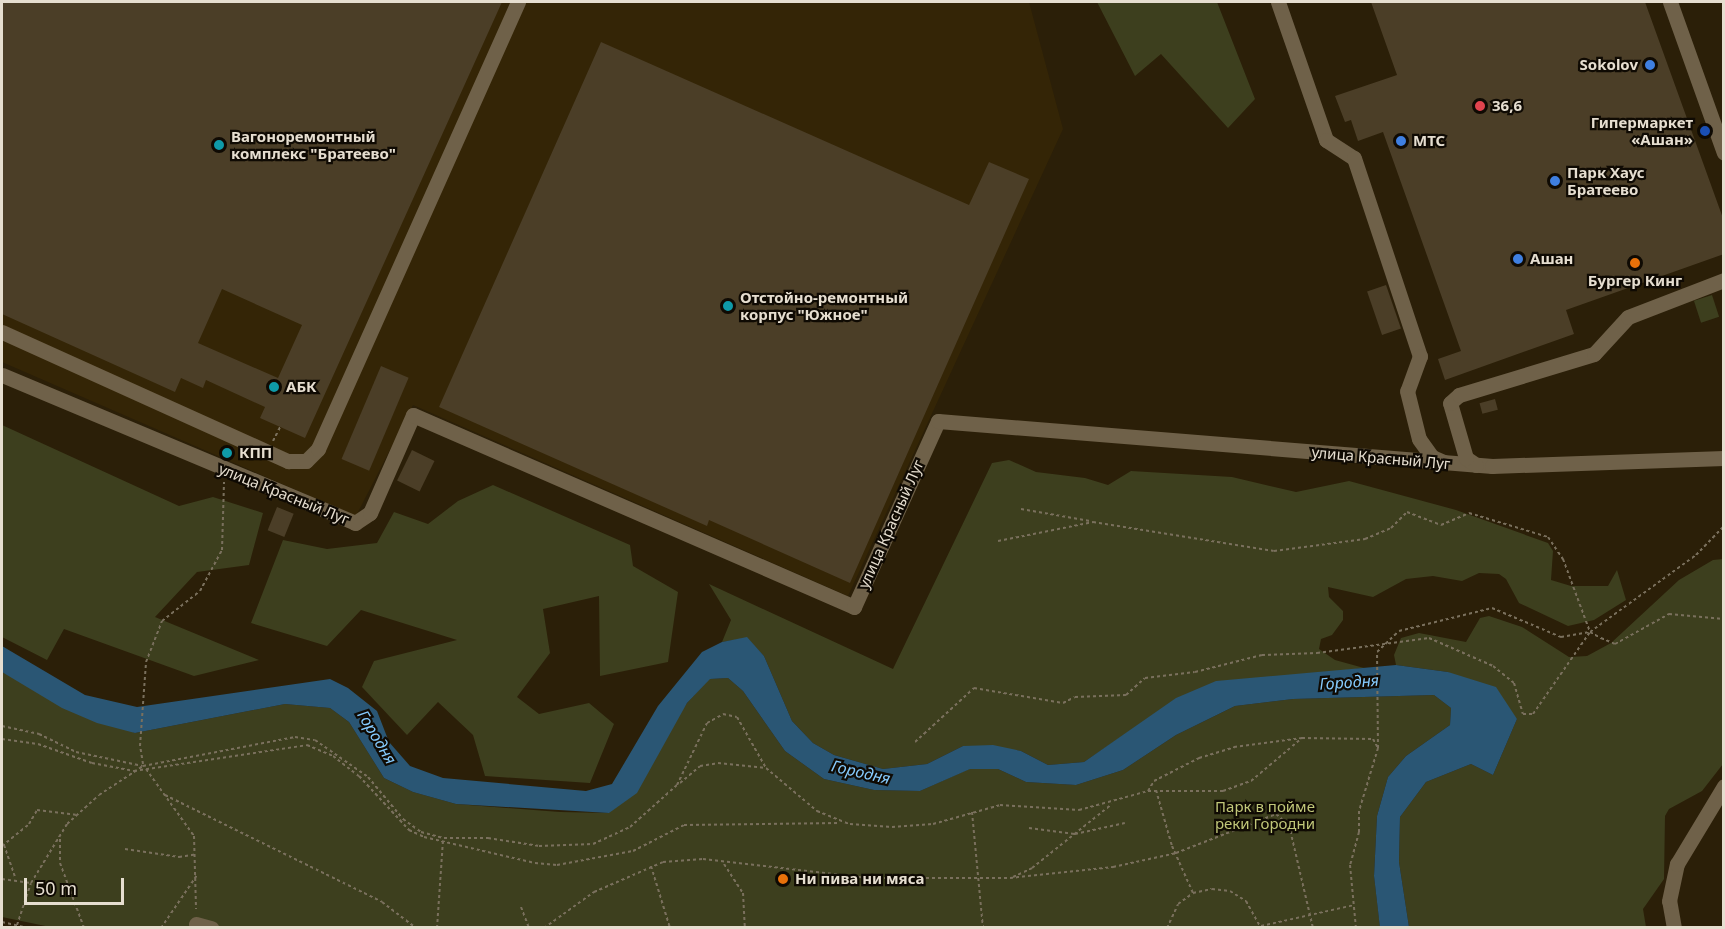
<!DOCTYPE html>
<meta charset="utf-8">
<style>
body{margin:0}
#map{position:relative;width:1725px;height:929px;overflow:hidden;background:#2b1f08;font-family:"Noto Sans",sans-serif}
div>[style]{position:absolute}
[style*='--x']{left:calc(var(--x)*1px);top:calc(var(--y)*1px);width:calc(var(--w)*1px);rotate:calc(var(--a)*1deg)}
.built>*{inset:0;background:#342506}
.green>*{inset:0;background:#3d3f1e;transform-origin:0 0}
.water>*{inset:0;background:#2a5674}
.building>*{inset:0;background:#4b3e27;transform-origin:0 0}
.path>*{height:2px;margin-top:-1px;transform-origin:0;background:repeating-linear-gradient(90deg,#7a705d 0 3px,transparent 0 6px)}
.minor>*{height:15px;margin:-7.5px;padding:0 7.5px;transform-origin:7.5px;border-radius:7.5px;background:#6f6149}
.dots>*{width:16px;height:16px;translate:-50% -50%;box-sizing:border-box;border:3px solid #0f0a03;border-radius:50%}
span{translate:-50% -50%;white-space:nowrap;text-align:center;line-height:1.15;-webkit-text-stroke:4.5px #0f0a03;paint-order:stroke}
.poi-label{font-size:15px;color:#e6ded0;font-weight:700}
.right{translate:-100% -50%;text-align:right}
.left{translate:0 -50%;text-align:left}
.street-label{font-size:15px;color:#e6ded0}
.park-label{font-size:15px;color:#c1c779}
.water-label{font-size:16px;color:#85cafd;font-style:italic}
.frame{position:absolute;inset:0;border:3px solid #e6ded0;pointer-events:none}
.scale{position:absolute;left:24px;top:878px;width:100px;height:27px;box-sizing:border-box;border:3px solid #e6ded0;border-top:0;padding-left:8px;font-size:18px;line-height:21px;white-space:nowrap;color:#e6ded0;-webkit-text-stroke:4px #0f0a03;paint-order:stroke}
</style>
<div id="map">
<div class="built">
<i style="clip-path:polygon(2px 2px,1029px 2px,1063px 129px,848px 596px,413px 405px,356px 516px,2px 362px)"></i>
</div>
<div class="green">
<i style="clip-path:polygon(1097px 2px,1217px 2px,1255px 99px,1228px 128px,1161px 54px,1135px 76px)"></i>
<i style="left:1712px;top:295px;width:23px;height:19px;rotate:72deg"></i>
<i style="clip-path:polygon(2px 425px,179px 506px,213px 497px,263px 513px,249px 565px,197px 572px,155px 617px,259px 660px,194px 676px,64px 629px,47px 660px,2px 637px)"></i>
<i style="clip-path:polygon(1009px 460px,1036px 472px,1085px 478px,1108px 485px,1131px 471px,1232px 477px,1296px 492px,1349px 481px,1456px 510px,1548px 543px,1553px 551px,1551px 580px,1571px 586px,1608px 586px,1617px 570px,1626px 600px,1594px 620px,1568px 626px,1519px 603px,1506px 579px,1499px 574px,1479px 573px,1462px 581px,1433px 576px,1406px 579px,1373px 597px,1328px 587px,1329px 597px,1343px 611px,1343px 620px,1332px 635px,1321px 639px,1319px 649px,1335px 660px,1364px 668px,1294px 676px,1127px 733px,1084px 762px,1048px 765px,1021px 751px,963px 746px,927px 764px,883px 769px,834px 755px,813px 743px,792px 721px,764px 656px,747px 638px,722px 642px,731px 620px,709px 584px,893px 669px,992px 463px)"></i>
<i style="clip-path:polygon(493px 485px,630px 545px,633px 566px,678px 592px,668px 662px,600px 676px,599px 596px,543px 609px,550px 653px,517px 697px,539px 714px,589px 703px,614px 724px,590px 783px,485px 776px,473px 735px,438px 702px,407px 735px,362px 687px,374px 661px,457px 640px,361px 610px,327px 646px,251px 623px,283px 540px,327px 549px,377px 543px,394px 512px,428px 524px,458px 501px)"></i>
<i style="clip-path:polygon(1723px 559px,1723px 764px,1702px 791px,1669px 809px,1665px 816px,1664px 879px,1643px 909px,1646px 927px,1409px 927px,1399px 862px,1400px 817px,1426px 782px,1471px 764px,1493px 775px,1517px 719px,1448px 672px,1396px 665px,1394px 655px,1401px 638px,1419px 633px,1466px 642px,1480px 618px,1489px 616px,1522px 627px,1569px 657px,1587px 656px,1611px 643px,1679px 580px,1713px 560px)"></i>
<i style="clip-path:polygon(2px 672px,135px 733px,285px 704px,330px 708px,349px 722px,384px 778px,413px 792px,456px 804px,560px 812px,609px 813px,687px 703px,709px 679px,728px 678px,743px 691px,785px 751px,824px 779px,874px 790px,920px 791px,969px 769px,998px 769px,1026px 782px,1076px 785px,1123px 770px,1176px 735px,1235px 706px,1293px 699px,1434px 695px,1451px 708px,1450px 725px,1406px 756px,1388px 777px,1377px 816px,1374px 876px,1380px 927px,55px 928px,2px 917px)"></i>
</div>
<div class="water">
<i style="clip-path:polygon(747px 637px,764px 656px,792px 721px,813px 743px,834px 755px,883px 769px,927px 764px,963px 746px,993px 745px,1021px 751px,1048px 765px,1084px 762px,1176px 698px,1216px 681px,1396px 665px,1448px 672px,1496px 687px,1517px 719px,1493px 775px,1471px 764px,1426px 782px,1400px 817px,1399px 862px,1409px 927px,1380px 928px,1374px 876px,1377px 816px,1388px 777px,1406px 756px,1450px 725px,1451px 708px,1434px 695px,1293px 699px,1235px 706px,1176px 735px,1123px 770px,1076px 785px,1026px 782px,998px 769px,970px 769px,920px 791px,874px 790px,824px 779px,785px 751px,743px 691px,728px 678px,710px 679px,687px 703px,637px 793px,609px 813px,456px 804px,413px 792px,384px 778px,349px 722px,330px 708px,285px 704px,135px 733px,97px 723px,62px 708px,2px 672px,2px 646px,85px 695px,137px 707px,330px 679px,348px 688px,377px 711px,389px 742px,410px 766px,443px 778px,586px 791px,612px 784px,658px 706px,702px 652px,722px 642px)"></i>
</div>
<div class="building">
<i style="clip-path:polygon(evenodd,2px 2px,502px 2px,305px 438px,260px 418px,265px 407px,206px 380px,203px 388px,181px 378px,175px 392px,2px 314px,2px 2px,222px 289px,302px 325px,278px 378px,198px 343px,222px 289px)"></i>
<i style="clip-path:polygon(1371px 2px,1645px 2px,1724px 221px,1724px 254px,1566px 310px,1574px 334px,1445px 380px,1438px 359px,1461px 351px,1383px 132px,1358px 141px,1351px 120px,1345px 122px,1335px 96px,1397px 75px)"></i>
<i style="clip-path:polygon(601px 42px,969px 205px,989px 162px,1029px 179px,850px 583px,709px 520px,707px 526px,439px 407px)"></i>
<i style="left:1386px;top:285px;width:46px;height:20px;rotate:71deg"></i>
<i style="left:381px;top:366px;width:30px;height:101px;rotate:23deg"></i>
<i style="left:1495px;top:399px;width:11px;height:16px;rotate:75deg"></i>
<i style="left:412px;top:450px;width:25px;height:34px;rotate:26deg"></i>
<i style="left:277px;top:507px;width:18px;height:25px;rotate:22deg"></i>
</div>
<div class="path">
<i style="--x:273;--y:441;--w:16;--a:-63"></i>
<i style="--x:1021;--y:509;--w:70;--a:9.9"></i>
<i style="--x:998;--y:541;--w:97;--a:-11.3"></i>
<i style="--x:1093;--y:522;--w:183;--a:9.1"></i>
<i style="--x:1274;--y:551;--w:92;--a:-7.5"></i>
<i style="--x:1365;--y:539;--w:28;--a:-23"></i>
<i style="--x:1391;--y:528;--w:23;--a:-45"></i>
<i style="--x:1407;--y:512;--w:36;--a:21"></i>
<i style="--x:1441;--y:525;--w:30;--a:-23"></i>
<i style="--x:1469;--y:513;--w:83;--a:16.9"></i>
<i style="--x:1548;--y:537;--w:27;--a:56"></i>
<i style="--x:1563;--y:559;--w:78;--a:69.7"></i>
<i style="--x:1590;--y:632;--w:13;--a:29"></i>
<i style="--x:1601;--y:638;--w:15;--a:23"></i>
<i style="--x:1615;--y:644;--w:62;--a:-29.1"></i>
<i style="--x:1669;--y:614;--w:55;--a:5.2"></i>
<i style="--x:2;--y:726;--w:38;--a:12"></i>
<i style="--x:39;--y:734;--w:41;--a:25.9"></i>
<i style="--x:76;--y:752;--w:68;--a:11.8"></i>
<i style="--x:143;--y:766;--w:155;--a:-10.8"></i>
<i style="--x:295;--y:737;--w:20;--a:9"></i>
<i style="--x:315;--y:740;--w:65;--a:34.9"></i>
<i style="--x:368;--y:777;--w:55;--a:50.2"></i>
<i style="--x:403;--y:819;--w:22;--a:36"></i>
<i style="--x:421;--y:832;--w:24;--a:15"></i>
<i style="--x:444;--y:838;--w:44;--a:0"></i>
<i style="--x:488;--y:838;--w:52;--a:8.9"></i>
<i style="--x:539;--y:846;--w:54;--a:-2.1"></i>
<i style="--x:593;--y:844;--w:41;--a:-24.7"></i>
<i style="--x:630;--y:827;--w:63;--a:-41.8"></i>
<i style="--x:677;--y:785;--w:69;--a:-64.2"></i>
<i style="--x:707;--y:723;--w:18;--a:-29"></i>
<i style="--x:723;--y:714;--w:14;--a:12"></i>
<i style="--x:737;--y:717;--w:59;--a:60.4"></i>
<i style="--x:766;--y:768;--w:67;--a:40.1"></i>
<i style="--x:817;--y:811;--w:35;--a:22"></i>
<i style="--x:850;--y:824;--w:42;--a:4.1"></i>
<i style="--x:892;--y:827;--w:41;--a:-4.2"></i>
<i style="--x:933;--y:824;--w:70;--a:-15.8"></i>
<i style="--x:1000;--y:805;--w:79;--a:3.6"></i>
<i style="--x:1079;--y:810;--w:72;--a:-15.4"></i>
<i style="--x:1148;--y:791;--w:75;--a:0"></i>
<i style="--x:1223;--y:791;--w:30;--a:-20"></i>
<i style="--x:1251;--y:781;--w:67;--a:-40.1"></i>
<i style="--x:2;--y:739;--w:36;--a:8"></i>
<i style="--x:38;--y:744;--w:57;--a:19.4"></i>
<i style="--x:92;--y:763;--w:43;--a:10.8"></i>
<i style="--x:134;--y:771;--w:175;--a:-8.5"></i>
<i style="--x:307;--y:745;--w:28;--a:23"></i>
<i style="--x:333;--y:756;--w:33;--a:38"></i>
<i style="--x:359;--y:776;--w:74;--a:47.2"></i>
<i style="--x:409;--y:830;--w:17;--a:25"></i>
<i style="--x:424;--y:837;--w:114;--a:13.2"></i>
<i style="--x:535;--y:863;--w:22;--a:5"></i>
<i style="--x:557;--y:865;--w:77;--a:-10.4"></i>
<i style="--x:633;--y:851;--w:57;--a:-27"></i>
<i style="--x:684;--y:825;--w:156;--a:-0.7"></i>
<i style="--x:915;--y:742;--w:80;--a:-42.5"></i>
<i style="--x:974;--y:688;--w:90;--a:9.6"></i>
<i style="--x:1063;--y:703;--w:13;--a:-27"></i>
<i style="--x:1075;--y:697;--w:51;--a:-2.2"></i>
<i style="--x:1126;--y:695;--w:25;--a:-42"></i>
<i style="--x:1145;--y:678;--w:50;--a:-6.8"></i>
<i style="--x:1195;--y:672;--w:69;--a:-14.2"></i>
<i style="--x:1262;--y:655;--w:55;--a:-2.1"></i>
<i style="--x:1317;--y:653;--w:113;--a:-7.6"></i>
<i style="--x:1429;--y:638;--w:70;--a:23.6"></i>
<i style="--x:1493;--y:666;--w:27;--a:39"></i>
<i style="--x:1514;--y:683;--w:32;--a:74"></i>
<i style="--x:1523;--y:714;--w:10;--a:0"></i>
<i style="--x:1533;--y:714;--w:100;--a:-55.2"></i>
<i style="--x:1378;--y:748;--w:96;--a:-90.6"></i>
<i style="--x:1377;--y:652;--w:30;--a:-44"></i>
<i style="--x:1399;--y:631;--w:96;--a:-13.9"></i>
<i style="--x:1492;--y:608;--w:75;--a:22.8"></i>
<i style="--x:1561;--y:637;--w:29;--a:-10"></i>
<i style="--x:1590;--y:632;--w:131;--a:-36"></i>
<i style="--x:1696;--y:555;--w:40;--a:-46"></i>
<i style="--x:143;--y:764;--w:18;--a:-99"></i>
<i style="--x:140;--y:746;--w:84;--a:-85.9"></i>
<i style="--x:146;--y:662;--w:44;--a:-68.7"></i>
<i style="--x:162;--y:621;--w:48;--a:-38.3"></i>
<i style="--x:200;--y:591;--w:47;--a:-61.8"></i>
<i style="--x:222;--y:550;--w:68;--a:-88.3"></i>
<i style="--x:146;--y:769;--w:82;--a:54.4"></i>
<i style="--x:194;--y:836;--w:73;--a:88.4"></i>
<i style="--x:680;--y:783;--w:26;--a:-40"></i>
<i style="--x:700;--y:766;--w:18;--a:-9"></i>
<i style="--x:718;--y:763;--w:48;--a:5.9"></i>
<i style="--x:1156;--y:790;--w:58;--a:74.1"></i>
<i style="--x:1172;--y:846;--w:51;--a:65.9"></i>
<i style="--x:1148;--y:791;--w:12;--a:-59"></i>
<i style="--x:1154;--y:781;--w:51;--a:-27.1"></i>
<i style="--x:1199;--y:758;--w:37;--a:-17"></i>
<i style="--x:1234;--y:747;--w:69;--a:-7.5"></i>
<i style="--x:1302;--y:738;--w:71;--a:0.8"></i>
<i style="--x:1373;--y:739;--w:10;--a:61"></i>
<i style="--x:1378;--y:748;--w:66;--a:106.8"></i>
<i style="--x:1359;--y:811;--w:21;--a:90"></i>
<i style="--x:1359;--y:832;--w:34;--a:105"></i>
<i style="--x:1350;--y:865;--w:63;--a:84.6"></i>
<i style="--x:165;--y:795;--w:242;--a:26.2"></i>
<i style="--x:382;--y:902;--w:43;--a:37.4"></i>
<i style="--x:972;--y:812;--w:117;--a:84.6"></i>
<i style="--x:1029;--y:828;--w:46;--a:7.4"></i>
<i style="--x:1075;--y:834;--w:51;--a:-12.4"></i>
<i style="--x:60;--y:839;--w:24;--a:90"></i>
<i style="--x:60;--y:863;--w:69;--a:69.7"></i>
<i style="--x:4;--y:845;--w:36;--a:71"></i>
<i style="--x:2;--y:846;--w:35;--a:-39"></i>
<i style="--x:29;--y:824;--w:16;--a:-60"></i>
<i style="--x:37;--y:810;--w:39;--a:7"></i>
<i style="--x:125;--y:849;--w:55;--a:8.4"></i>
<i style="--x:179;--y:857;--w:18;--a:-9"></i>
<i style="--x:724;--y:864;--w:35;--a:57"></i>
<i style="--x:743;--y:893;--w:35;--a:87"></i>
<i style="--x:651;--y:866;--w:65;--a:73"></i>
<i style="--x:1013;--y:877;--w:21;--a:-25"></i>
<i style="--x:1032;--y:868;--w:102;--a:-38.7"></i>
<i style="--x:2;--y:879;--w:29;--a:8"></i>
<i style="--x:521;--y:907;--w:22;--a:69"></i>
<i style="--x:2;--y:922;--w:27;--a:13"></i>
<i style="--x:17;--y:925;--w:44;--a:-71.6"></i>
<i style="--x:31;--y:883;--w:69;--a:-58.6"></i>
<i style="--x:67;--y:824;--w:43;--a:-42.2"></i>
<i style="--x:99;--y:795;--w:53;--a:-33.4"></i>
<i style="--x:1261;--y:926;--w:95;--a:-12.7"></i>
<i style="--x:161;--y:928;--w:64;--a:-55.8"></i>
<i style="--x:437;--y:928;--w:87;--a:-86.1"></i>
<i style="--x:544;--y:928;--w:62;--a:-35.8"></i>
<i style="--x:594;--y:892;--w:75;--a:-23.5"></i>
<i style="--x:663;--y:862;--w:40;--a:-4.3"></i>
<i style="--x:703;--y:859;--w:164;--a:6.6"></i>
<i style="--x:866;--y:878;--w:144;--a:0"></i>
<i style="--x:1010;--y:878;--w:104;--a:-6.1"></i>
<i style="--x:1113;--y:867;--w:65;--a:-12.5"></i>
<i style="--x:1176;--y:853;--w:107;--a:-21.3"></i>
<i style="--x:1276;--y:814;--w:17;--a:40"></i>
<i style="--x:1289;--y:825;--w:106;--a:76.9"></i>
<i style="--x:1167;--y:928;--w:26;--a:-65"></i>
<i style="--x:1178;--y:904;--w:19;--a:-36"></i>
<i style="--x:1193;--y:893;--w:19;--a:-12"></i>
<i style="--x:1212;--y:889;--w:18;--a:6"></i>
<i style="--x:1230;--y:891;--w:19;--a:32"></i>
<i style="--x:1246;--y:901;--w:31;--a:61"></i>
</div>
<div class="minor">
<i style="--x:1278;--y:2;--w:146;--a:70.8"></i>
<i style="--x:1326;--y:140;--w:33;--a:33"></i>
<i style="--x:1354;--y:158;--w:209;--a:71.6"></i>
<i style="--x:1420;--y:356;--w:37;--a:110"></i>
<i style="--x:1407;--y:391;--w:49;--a:76"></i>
<i style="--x:1419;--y:439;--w:22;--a:54"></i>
<i style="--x:1432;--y:457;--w:13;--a:23"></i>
<i style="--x:1670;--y:2;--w:160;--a:70.3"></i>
<i style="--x:2;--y:332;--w:314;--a:24.3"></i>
<i style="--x:288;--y:461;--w:18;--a:0"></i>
<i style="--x:306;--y:461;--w:17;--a:-45"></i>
<i style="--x:318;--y:449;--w:490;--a:-65.9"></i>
<i style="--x:2;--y:375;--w:383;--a:22.7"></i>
<i style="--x:355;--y:523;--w:18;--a:-34"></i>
<i style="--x:370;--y:513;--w:107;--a:-66.3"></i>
<i style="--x:413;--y:415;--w:481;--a:23.5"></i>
<i style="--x:854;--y:607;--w:204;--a:-65.7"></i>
<i style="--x:938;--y:421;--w:556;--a:4.64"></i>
<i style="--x:1492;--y:466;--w:232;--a:-2"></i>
<i style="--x:1476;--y:465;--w:12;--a:-145"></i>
<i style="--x:1466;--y:458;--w:57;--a:-106.2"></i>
<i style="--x:1450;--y:403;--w:12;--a:-42"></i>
<i style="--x:1459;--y:395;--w:141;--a:-16.9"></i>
<i style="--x:1594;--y:354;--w:50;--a:-47.4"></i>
<i style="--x:1628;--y:317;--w:103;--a:-21.1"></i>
<i style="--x:196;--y:924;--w:16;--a:15"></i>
<i style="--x:1674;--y:928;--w:27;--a:-100"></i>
<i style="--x:1669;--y:901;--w:38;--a:-78"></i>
<i style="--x:1677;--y:864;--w:91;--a:-58.9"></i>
</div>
<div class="dots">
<i style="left:1650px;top:65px;background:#3f7fe0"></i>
<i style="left:1480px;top:106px;background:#e0444e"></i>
<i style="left:1705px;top:131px;background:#1a4fb4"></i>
<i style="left:1401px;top:141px;background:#3f7fe0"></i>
<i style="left:219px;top:145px;background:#0f9aa8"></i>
<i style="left:1555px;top:181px;background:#3f7fe0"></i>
<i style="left:1518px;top:259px;background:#3f7fe0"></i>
<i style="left:1635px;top:263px;background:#e8710a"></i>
<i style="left:728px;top:306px;background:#0f9aa8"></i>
<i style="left:274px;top:387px;background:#0f9aa8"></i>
<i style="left:227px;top:453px;background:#0f9aa8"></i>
<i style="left:783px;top:879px;background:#e8710a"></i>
</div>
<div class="poi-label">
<span class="right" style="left:1638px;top:65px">Sokolov</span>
<span class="left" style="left:1492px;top:106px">36,6</span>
<span class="right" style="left:1693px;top:131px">Гипермаркет<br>«Ашан»</span>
<span class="left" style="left:231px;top:145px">Вагоноремонтный<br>комплекс "Братеево"</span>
<span class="left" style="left:1413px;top:141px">МТС</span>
<span class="left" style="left:1567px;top:181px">Парк Хаус<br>Братеево</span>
<span class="left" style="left:1530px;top:259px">Ашан</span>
<span style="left:1635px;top:281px">Бургер Кинг</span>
<span class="left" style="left:740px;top:306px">Отстойно-ремонтный<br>корпус "Южное"</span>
<span class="left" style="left:286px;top:387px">АБК</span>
<span class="left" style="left:239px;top:453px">КПП</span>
<span class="left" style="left:795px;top:879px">Ни пива ни мяса</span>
</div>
<div class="street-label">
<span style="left:1381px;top:458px;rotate:5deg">улица Красный Луг</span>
<span style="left:284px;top:494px;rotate:22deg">улица Красный Луг</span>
<span style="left:891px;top:524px;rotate:-66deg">улица Красный Луг</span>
</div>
<div class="park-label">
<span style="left:1265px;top:815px">Парк в пойме<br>реки Городни</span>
</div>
<div class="water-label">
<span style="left:1349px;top:682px;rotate:-4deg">Городня</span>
<span style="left:377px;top:737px;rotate:59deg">Городня</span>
<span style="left:861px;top:772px;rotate:13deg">Городня</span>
</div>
<div class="frame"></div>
<div class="scale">50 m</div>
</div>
